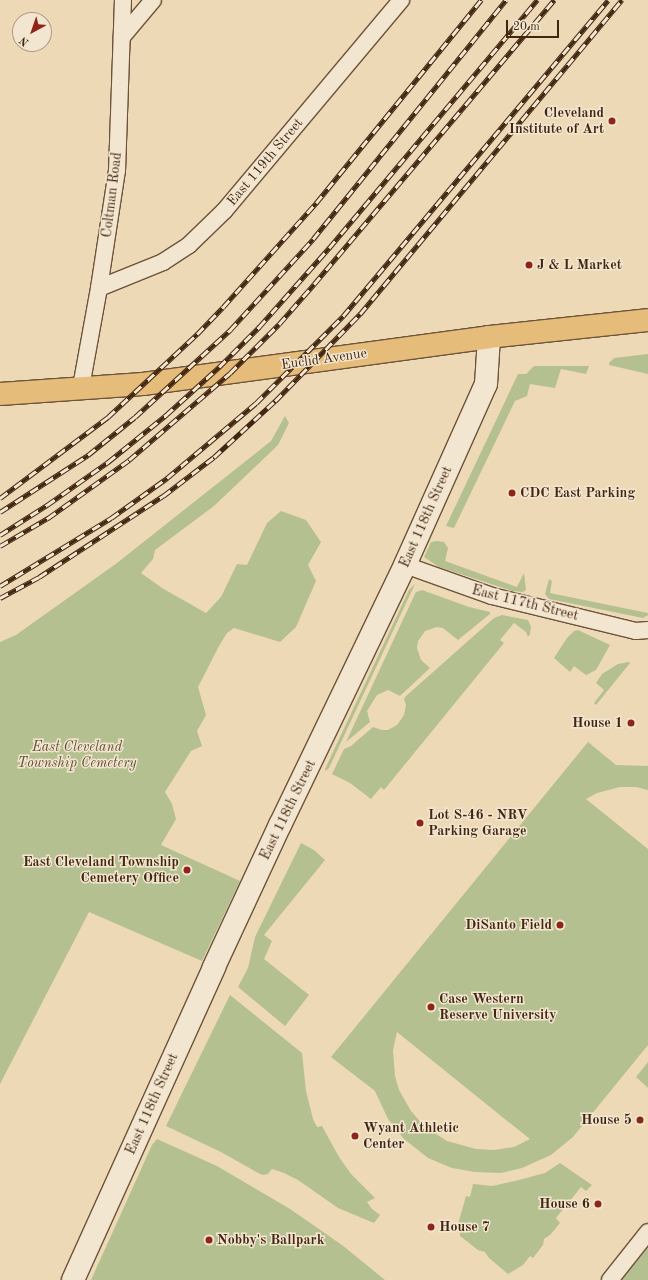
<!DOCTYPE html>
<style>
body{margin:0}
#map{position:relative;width:648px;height:1280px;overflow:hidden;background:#edd9b6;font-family:"Old Standard TT",serif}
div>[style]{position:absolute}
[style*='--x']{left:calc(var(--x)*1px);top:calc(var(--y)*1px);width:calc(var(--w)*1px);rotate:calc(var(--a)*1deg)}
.green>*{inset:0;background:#b5c090}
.roads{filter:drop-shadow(1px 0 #6d533a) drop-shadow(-1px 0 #6d533a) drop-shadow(0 1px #6d533a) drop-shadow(0 -1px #6d533a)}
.street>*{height:16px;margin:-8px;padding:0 8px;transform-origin:8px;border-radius:8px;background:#f3e6d0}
.secondary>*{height:22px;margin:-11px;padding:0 11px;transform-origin:11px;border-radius:11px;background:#f3e6d0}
.primary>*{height:22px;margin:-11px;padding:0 11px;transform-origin:11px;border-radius:11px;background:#e6bc7b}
.rail>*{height:4.5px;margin-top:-2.25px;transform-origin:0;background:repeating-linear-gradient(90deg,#f3e6d0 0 9px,#422611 0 18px);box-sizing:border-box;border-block:1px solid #422611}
.dots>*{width:11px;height:11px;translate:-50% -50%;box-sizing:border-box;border:2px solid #f3e6d0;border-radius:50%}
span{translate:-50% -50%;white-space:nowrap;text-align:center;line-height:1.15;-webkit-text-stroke:3px #f3e6d0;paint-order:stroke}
.poi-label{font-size:14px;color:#422611;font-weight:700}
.right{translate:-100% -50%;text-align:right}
.left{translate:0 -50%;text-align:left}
.street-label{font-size:14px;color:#422611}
.park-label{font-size:14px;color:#5f4c31;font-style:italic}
.north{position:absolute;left:12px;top:12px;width:40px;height:40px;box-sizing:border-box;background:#f3e6d0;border:1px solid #ac9984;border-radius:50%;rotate:220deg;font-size:11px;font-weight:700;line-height:16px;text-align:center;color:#422611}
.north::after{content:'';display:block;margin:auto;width:14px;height:18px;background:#8f2418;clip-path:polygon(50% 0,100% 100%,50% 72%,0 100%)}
.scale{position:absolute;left:506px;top:20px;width:53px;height:18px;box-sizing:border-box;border:2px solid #422611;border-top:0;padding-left:5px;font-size:12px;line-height:14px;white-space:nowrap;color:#422611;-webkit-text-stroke:3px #f3e6d0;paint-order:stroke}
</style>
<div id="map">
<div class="green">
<i style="clip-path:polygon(648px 354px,648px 374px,609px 365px,609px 363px,614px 358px)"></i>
<i style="clip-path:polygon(534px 366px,589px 366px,586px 374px,561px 369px,555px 388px,530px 384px,527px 396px,515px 401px,454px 528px,446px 526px,518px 374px,526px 374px)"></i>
<i style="clip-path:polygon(285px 416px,289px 423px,278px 445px,214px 506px,155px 550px,153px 559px,141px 573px,162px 588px,206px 613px,221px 597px,237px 564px,247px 565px,267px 523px,281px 511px,306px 520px,321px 542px,308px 565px,316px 581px,296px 627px,280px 642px,234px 628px,227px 633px,219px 646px,198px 687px,206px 715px,197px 731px,202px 746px,191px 751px,165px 792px,172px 804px,176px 819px,161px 845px,240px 881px,202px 961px,89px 912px,0 1084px,0 642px,16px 635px,117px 563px,271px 441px)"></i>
<i style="clip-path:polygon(437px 541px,444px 542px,448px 548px,445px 561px,517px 587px,524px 573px,526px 590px,523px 592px,512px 591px,439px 567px,424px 557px,431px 542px)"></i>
<i style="clip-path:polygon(549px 579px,552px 581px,550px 593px,648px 613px,648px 615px,643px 618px,549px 599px,545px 594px)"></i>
<i style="clip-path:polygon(415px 584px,329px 768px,326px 771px,325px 769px,409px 590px)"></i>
<i style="clip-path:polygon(422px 590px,469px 607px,490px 612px,490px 614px,458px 640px,443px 628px,437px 627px,425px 631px,418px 641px,417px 648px,421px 660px,430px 668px,400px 696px,388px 690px,377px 695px,367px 711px,370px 722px,346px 742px,414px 596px,416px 592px)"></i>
<i style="clip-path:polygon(502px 615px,528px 620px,531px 627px,530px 634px,528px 637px,526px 632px,514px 623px,500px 640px,504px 643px,384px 790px,381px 787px,371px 799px,350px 783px,332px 774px,344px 749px,351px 746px,373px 727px,382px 730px,388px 730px,397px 725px,404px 715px,406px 705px,404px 699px,406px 696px,494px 618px)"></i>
<i style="clip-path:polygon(578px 630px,610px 645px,596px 670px,586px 675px,574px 666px,570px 672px,554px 658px,567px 638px,574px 631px)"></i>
<i style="clip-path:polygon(629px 662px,630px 663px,596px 705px,594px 703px,604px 690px,596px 683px,602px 674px,618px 664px)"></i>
<i style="clip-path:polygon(evenodd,588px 742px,616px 765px,648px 766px,648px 790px,636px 787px,620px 787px,597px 793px,586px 799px,648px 849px,648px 1045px,573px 1137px,551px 1155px,522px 1168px,501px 1173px,475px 1172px,452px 1168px,428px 1158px,404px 1139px,388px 1119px,375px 1091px,331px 1057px,588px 742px,397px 1032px,501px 1116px,530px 1139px,514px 1147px,494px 1150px,476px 1149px,447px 1141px,425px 1127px,411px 1111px,399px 1090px,395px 1076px,393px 1050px,397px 1032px)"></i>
<i style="clip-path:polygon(301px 843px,314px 850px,325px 860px,264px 935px,272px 941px,264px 959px,309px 995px,285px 1026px,238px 987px,248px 968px,255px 937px)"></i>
<i style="clip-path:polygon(230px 995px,302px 1053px,306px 1091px,313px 1119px,317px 1127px,322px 1126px,339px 1157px,351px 1174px,375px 1198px,367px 1202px,372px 1209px,380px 1215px,374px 1223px,338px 1208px,298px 1180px,284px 1173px,272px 1169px,268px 1174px,263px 1175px,258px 1173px,221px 1152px,166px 1126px)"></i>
<i style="clip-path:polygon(648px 1062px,648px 1088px,636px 1077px)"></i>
<i style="clip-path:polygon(157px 1139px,217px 1166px,290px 1209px,342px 1245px,385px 1280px,91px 1280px,152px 1145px)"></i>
<i style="clip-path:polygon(560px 1163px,592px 1185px,586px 1191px,581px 1187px,556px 1218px,560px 1223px,550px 1235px,544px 1239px,543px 1245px,533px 1258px,530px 1256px,523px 1265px,508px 1274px,489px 1258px,485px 1252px,478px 1250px,460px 1236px,460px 1231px,457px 1228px,466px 1196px,470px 1197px,473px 1184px,492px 1186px,519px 1180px,545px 1173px)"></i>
<i style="clip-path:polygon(648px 1247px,648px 1280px,621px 1280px)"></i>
</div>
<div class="roads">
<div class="street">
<i style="--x:122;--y:37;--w:48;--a:-50"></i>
<i style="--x:99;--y:288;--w:69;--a:-22.1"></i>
<i style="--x:163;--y:262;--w:31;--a:-33"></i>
<i style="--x:189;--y:245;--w:50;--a:-44.2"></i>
<i style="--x:225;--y:210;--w:274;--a:-50"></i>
<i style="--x:81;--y:387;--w:101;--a:-79.7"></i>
<i style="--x:99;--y:288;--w:118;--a:-81.3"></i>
<i style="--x:117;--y:171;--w:171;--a:-88"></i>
<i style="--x:405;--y:565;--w:92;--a:19.6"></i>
<i style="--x:492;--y:596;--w:148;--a:13.7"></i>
<i style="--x:636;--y:631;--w:12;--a:-5"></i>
<i style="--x:610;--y:1280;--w:61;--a:-51.6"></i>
</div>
<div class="secondary">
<i style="--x:73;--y:1280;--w:343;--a:-65.7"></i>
<i style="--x:214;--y:967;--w:157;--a:-65.1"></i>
<i style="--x:280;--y:825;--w:288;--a:-64.3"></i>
<i style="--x:405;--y:565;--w:198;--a:-65.9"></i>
<i style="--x:486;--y:384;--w:47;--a:-86.3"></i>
</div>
<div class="primary">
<i style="--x:0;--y:394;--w:143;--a:-4"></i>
<i style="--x:143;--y:384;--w:349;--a:-7.7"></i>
<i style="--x:489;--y:337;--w:160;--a:-6.1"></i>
</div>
</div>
<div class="rail">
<i style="--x:0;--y:498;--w:135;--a:-36.9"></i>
<i style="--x:108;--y:417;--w:122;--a:-43"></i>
<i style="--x:197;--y:334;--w:37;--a:-46"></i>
<i style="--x:223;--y:307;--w:140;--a:-48.2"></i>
<i style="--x:316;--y:203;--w:262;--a:-50.9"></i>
<i style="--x:0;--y:512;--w:105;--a:-32.9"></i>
<i style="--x:88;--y:455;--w:60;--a:-39"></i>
<i style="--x:135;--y:417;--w:129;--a:-42.5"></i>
<i style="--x:230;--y:330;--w:123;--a:-47.6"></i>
<i style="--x:313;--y:239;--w:307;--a:-51.1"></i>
<i style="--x:0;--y:535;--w:56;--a:-32.6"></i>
<i style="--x:47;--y:505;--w:75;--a:-35.2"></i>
<i style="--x:108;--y:462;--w:75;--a:-39"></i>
<i style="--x:166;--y:415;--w:72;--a:-42.2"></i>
<i style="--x:219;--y:367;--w:57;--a:-45"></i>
<i style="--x:259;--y:327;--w:106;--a:-48.5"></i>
<i style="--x:329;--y:248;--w:324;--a:-50"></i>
<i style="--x:0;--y:546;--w:56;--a:-30.3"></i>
<i style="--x:48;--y:518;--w:100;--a:-35.6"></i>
<i style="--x:129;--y:460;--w:133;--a:-40.7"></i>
<i style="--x:230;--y:373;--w:69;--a:-45"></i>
<i style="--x:279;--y:324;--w:53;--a:-48.8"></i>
<i style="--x:314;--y:284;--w:372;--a:-49.8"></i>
<i style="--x:0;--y:586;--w:130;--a:-31.5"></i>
<i style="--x:111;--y:518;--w:69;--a:-35.5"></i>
<i style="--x:167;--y:478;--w:116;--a:-40.1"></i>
<i style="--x:256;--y:403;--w:123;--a:-45"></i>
<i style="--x:343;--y:316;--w:412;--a:-50"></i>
<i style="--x:0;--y:598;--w:44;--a:-28.3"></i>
<i style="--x:39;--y:577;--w:148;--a:-33.2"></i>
<i style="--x:163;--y:496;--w:64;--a:-37.4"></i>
<i style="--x:214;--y:457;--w:83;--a:-42.6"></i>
<i style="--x:275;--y:401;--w:122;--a:-45.7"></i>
<i style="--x:360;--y:314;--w:409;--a:-50.2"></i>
</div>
<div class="dots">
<i style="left:612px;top:121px;background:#8f2418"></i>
<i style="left:529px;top:265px;background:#8f2418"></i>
<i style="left:512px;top:493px;background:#8f2418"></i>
<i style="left:631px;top:723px;background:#8f2418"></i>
<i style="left:420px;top:823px;background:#8f2418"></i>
<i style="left:187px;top:870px;background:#8f2418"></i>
<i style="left:560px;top:925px;background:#8f2418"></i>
<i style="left:431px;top:1007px;background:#8f2418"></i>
<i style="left:640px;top:1120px;background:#8f2418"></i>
<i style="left:355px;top:1136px;background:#8f2418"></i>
<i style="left:598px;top:1204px;background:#8f2418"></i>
<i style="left:431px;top:1227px;background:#8f2418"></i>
<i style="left:209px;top:1240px;background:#8f2418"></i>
</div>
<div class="poi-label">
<span class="right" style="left:604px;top:121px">Cleveland<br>Institute of Art</span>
<span class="left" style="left:537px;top:265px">J &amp; L Market</span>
<span class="left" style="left:520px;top:493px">CDC East Parking</span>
<span class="right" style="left:623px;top:723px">House 1</span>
<span class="left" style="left:428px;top:823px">Lot S-46 - NRV<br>Parking Garage</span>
<span class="right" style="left:179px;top:870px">East Cleveland Township<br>Cemetery Office</span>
<span class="right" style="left:552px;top:925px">DiSanto Field</span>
<span class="left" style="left:439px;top:1007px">Case Western<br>Reserve University</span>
<span class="right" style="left:632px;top:1120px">House 5</span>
<span class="left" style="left:363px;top:1136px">Wyant Athletic<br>Center</span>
<span class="right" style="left:590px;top:1204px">House 6</span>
<span class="left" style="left:439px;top:1227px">House 7</span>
<span class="left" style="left:217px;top:1240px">Nobby's Ballpark</span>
</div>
<div class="street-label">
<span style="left:265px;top:162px;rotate:-50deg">East 119th Street</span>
<span style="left:112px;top:195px;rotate:-83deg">Coltman Road</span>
<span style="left:324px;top:359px;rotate:-8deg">Euclid Avenue</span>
<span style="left:426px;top:517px;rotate:-66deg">East 118th Street</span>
<span style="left:525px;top:603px;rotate:14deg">East 117th Street</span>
<span style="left:288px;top:810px;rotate:-64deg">East 118th Street</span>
<span style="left:152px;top:1104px;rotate:-66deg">East 118th Street</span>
</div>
<div class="park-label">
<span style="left:77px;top:755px">East Cleveland<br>Township Cemetery</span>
</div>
<div class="north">N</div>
<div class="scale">20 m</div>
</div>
